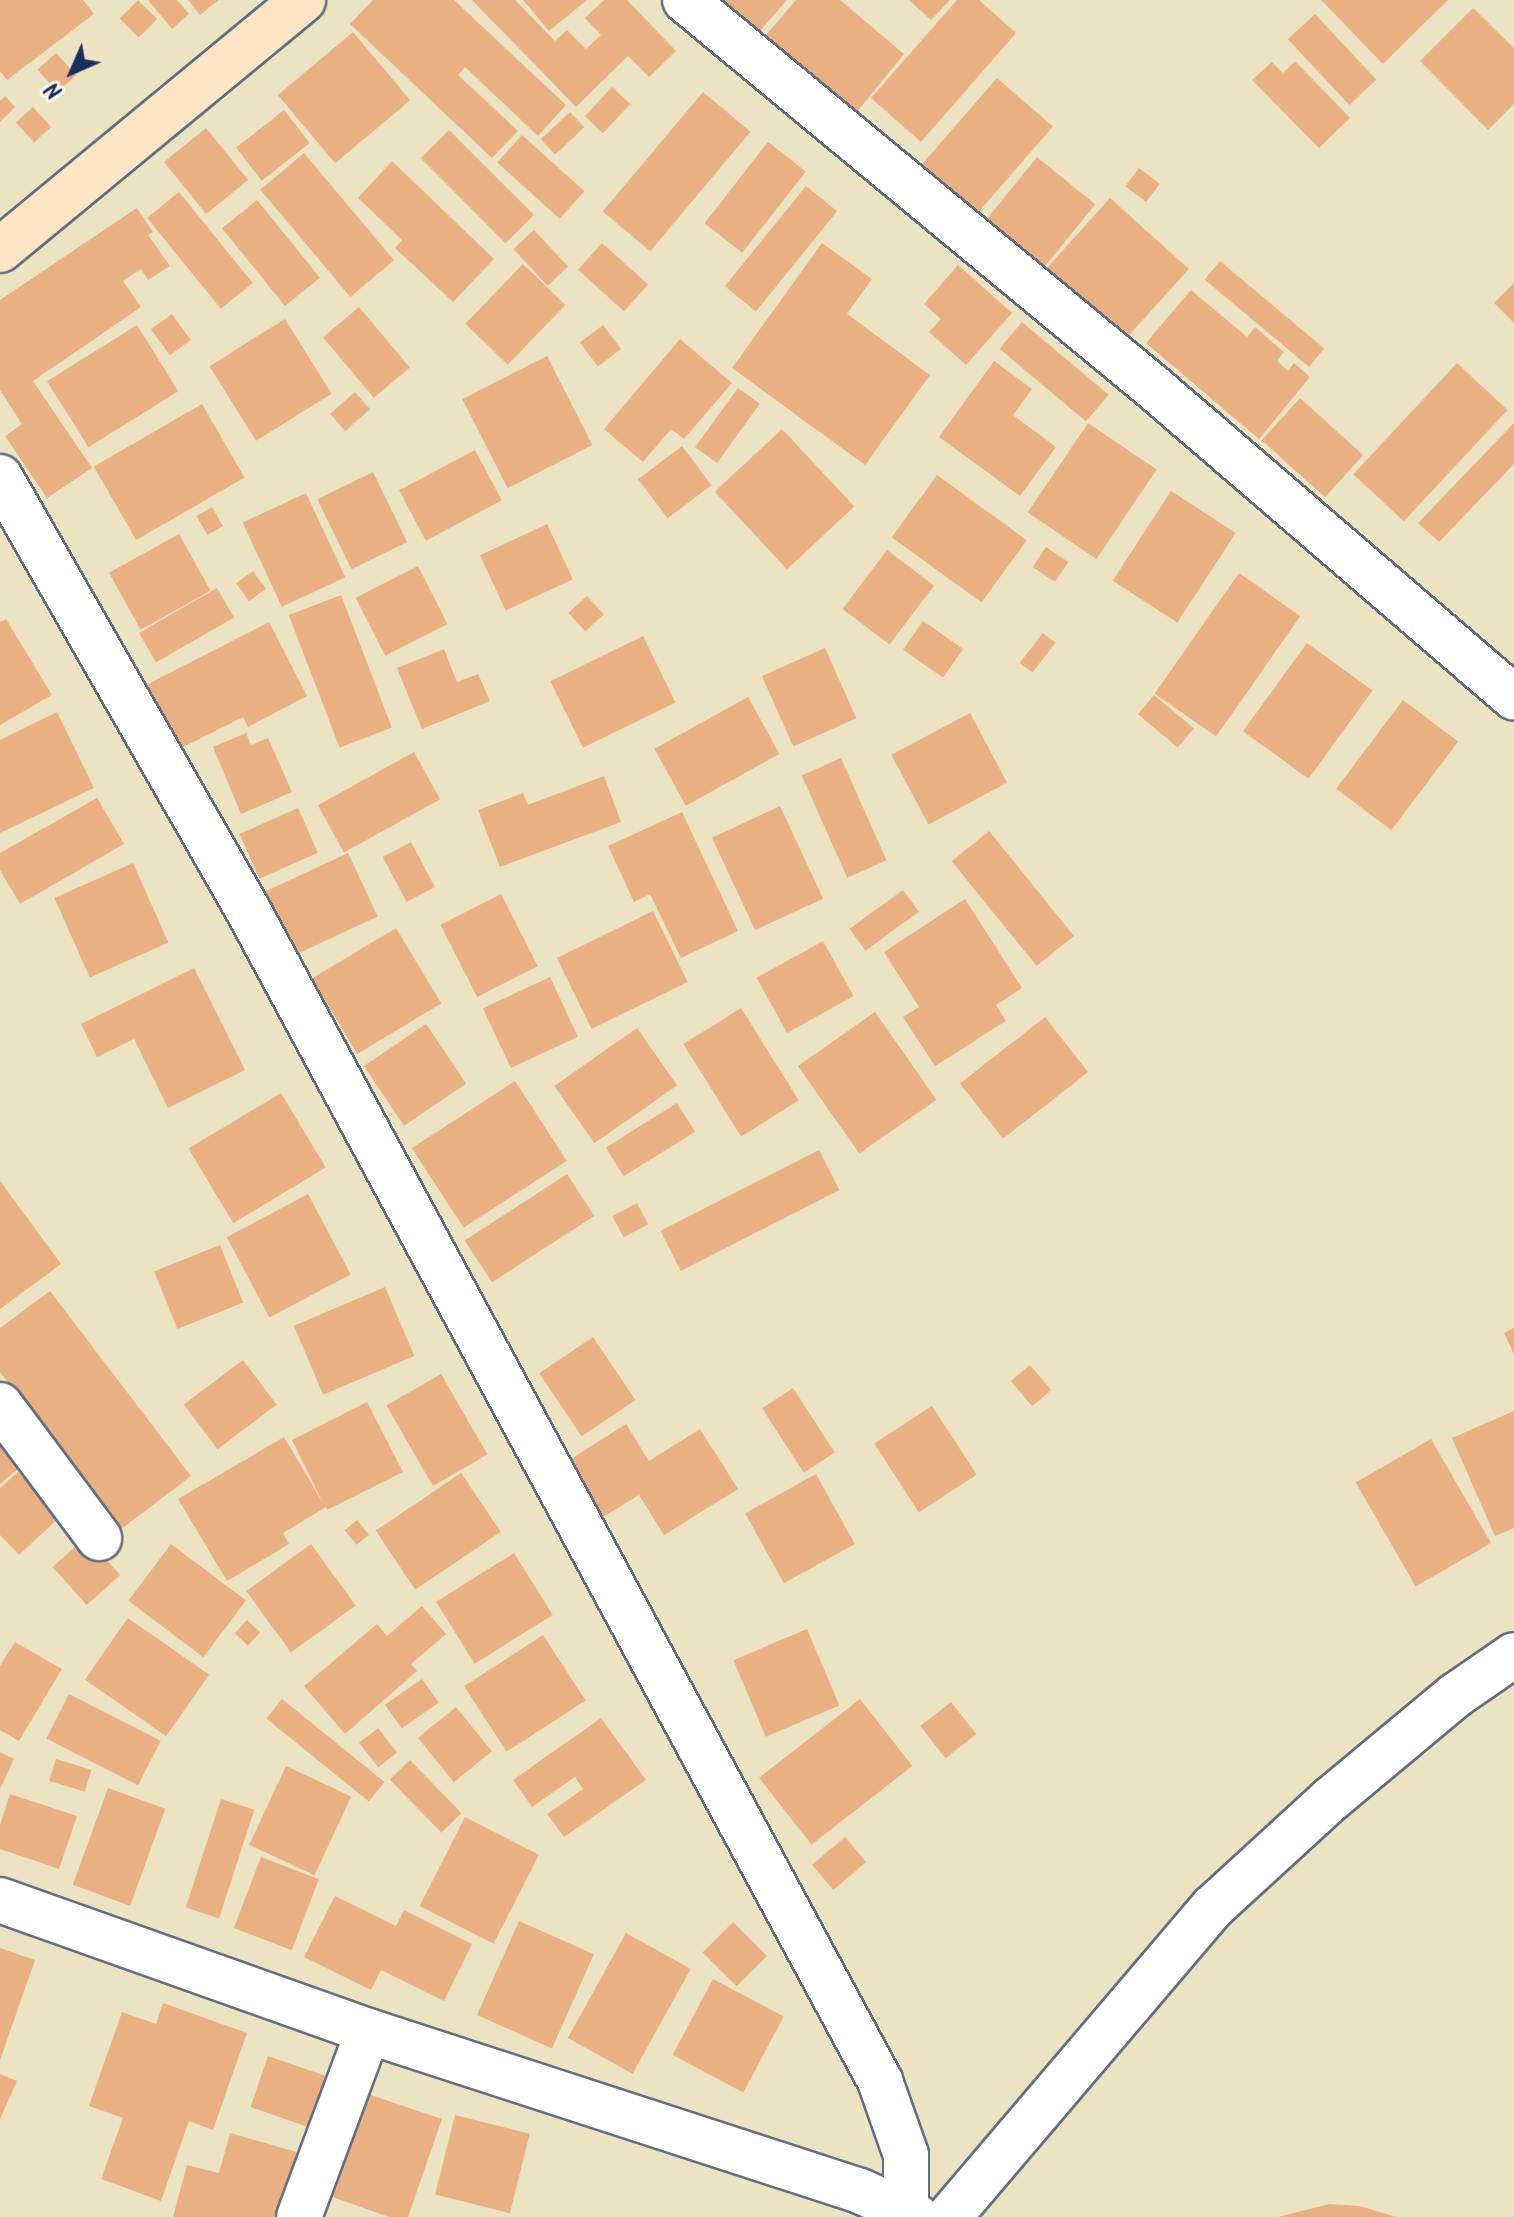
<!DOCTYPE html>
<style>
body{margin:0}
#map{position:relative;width:1514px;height:2217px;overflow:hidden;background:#ece3c3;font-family:Kalam,sans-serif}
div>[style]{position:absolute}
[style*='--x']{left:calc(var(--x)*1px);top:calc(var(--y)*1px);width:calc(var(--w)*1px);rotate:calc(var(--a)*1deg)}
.building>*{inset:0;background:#e9b083;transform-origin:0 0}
.roads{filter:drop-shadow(2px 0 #646e81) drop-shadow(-2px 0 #646e81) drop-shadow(0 2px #646e81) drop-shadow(0 -2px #646e81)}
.minor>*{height:44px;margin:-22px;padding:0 22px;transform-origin:22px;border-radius:22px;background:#fff}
.secondary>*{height:44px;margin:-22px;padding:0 22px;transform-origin:22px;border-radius:22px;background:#fce5c4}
span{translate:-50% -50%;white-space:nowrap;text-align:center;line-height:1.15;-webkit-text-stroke:7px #fbf7ec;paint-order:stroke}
.north{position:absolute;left:32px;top:32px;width:80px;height:80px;-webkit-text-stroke:6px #fbf7ec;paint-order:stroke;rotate:225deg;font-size:22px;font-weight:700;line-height:32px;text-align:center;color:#1b2f5e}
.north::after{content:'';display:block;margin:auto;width:28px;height:36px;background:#1b2f5e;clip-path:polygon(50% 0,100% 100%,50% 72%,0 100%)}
</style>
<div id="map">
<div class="building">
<i style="clip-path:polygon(0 0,83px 0,94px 14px,7px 80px,0 71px)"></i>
<i style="left:138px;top:0;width:27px;height:26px;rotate:45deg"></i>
<i style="clip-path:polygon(148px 0,177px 0,189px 14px,172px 29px)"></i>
<i style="clip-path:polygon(188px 0,219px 0,200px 15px)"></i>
<i style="clip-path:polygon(373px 0,454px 0,566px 105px,538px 136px,465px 67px,458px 75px,518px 131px,492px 158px,350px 24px)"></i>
<i style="clip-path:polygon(472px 0,515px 0,555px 41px,567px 30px,586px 49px,601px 35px,585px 18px,604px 0,627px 0,676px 51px,649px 77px,628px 56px,576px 107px)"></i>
<i style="clip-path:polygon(523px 0,587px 0,549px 31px)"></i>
<i style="clip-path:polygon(721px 0,787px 0,758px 33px)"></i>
<i style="clip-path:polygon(796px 0,840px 0,904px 54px,852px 118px,760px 42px)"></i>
<i style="clip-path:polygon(909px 0,950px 0,931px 20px)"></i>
<i style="clip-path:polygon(957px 0,979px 0,1016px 33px,921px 142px,871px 98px)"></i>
<i style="clip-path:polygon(1321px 0,1448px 0,1383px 64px)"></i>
<i style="clip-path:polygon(1473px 8px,1514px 48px,1514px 104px,1488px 130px,1420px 61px)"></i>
<i style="left:1315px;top:14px;width:90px;height:37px;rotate:47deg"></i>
<i style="left:353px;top:32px;width:89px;height:98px;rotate:50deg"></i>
<i style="left:56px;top:53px;width:30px;height:25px;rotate:48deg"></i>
<i style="clip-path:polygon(1295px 61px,1350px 118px,1319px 148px,1252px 80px,1272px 62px,1283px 73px)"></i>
<i style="left:997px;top:78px;width:74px;height:119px;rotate:41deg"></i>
<i style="left:612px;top:87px;width:25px;height:40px;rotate:43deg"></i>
<i style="left:703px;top:92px;width:62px;height:156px;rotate:40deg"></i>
<i style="clip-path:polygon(5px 96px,15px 107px,0 122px,0 101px)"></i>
<i style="left:33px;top:107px;width:27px;height:23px;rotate:48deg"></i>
<i style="left:284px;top:110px;width:42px;height:61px;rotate:52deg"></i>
<i style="left:570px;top:112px;width:21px;height:40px;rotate:47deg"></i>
<i style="left:206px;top:128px;width:67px;height:54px;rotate:51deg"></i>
<i style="left:449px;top:130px;width:120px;height:40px;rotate:45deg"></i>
<i style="left:522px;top:135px;width:84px;height:37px;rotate:42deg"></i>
<i style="left:768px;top:142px;width:48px;height:103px;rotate:38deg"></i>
<i style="left:304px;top:153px;width:140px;height:57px;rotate:50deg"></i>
<i style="left:1037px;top:157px;width:75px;height:80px;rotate:39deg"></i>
<i style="clip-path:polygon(392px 161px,494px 259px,453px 302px,395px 248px,402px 240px,358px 198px)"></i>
<i style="left:1139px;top:168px;width:26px;height:23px;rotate:37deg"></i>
<i style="left:806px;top:186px;width:40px;height:129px;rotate:39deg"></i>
<i style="left:179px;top:192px;width:117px;height:41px;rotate:51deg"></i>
<i style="left:1110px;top:198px;width:106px;height:95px;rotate:42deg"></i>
<i style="left:257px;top:200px;width:100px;height:45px;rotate:51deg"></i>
<i style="clip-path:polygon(137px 208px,153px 232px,148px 235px,170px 266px,148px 280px,141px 269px,123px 281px,141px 307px,33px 381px,92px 468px,47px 498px,5px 436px,22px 424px,0 390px,0 300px)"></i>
<i style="left:534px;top:230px;width:50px;height:28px;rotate:47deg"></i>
<i style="left:602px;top:243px;width:62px;height:36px;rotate:42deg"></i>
<i style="clip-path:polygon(822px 243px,872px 279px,847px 314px,930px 375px,865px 465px,732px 368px)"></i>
<i style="left:1220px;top:261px;width:136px;height:24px;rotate:40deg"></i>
<i style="left:523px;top:264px;width:59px;height:83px;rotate:44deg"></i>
<i style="clip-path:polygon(958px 265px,1012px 313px,966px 365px,929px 332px,941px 319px,924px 304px)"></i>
<i style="clip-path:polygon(1514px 283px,1514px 323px,1494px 303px)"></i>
<i style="clip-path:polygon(1191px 290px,1247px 337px,1255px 327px,1284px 352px,1277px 361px,1288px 371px,1294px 363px,1310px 377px,1259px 439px,1146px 343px)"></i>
<i style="left:359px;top:307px;width:79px;height:47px;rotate:50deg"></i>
<i style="left:172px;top:314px;width:32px;height:26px;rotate:54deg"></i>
<i style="left:285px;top:319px;width:88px;height:89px;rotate:58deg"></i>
<i style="left:1022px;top:322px;width:113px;height:35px;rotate:40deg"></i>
<i style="left:137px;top:325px;width:78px;height:106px;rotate:58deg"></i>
<i style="left:603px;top:325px;width:30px;height:29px;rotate:53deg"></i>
<i style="clip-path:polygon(680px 339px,732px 383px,684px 439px,671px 429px,643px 462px,604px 429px)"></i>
<i style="left:547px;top:356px;width:100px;height:95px;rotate:63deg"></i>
<i style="clip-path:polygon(994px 361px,1032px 389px,1013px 415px,1056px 447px,1020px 496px,939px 437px)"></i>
<i style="left:1457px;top:363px;width:69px;height:152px;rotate:43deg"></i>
<i style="left:738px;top:388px;width:27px;height:73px;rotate:36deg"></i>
<i style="left:355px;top:392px;width:23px;height:33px;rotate:49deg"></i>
<i style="left:1300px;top:398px;width:85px;height:57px;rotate:42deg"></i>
<i style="left:202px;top:404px;width:85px;height:125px;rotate:60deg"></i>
<i style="left:1088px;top:423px;width:83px;height:108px;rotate:34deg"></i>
<i style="clip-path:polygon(1514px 423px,1514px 464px,1439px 542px,1418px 523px)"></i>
<i style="left:782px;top:429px;width:106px;height:92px;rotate:47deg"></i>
<i style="left:682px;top:446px;width:49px;height:55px;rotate:53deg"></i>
<i style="left:475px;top:450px;width:57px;height:86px;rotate:62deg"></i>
<i style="left:373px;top:472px;width:78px;height:62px;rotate:64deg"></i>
<i style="left:937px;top:475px;width:111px;height:77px;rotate:36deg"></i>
<i style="left:1171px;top:491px;width:77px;height:107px;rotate:33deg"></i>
<i style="left:306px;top:493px;width:93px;height:70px;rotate:65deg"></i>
<i style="left:212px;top:507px;width:22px;height:18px;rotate:60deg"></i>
<i style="left:547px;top:524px;width:61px;height:74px;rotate:65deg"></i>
<i style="left:179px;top:534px;width:65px;height:80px;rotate:61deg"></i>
<i style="left:1046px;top:547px;width:27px;height:24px;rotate:34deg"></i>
<i style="left:887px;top:550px;width:59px;height:74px;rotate:37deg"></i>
<i style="left:418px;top:566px;width:65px;height:70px;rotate:63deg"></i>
<i style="left:253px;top:571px;width:22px;height:21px;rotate:54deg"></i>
<i style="left:1239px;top:573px;width:75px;height:147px;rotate:35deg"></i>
<i style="left:217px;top:588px;width:34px;height:90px;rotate:60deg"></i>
<i style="left:341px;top:595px;width:142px;height:56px;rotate:69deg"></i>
<i style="left:587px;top:596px;width:25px;height:25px;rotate:48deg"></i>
<i style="clip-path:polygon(6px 619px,52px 695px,0 725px,0 622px)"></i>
<i style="left:923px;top:621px;width:49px;height:35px;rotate:35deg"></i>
<i style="clip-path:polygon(269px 622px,307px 696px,248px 727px,243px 717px,179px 749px,146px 685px)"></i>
<i style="left:1043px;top:633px;width:16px;height:38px;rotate:38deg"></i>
<i style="left:643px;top:636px;width:74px;height:103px;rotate:64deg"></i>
<i style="left:1307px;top:643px;width:81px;height:109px;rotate:36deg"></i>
<i style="left:825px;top:648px;width:77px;height:69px;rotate:66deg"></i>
<i style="clip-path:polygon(444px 649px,457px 682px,478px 674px,490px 701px,422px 729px,397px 668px)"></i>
<i style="left:1154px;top:695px;width:52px;height:25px;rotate:40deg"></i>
<i style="left:748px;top:697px;width:65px;height:107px;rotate:61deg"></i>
<i style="left:1403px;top:700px;width:69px;height:111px;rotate:37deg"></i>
<i style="clip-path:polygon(57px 712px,94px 788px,0 833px,0 740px)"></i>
<i style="left:970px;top:713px;width:79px;height:89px;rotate:62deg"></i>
<i style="clip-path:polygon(246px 733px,251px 745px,268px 738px,292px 792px,241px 814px,213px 747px)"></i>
<i style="left:414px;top:752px;width:54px;height:110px;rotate:61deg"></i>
<i style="left:841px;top:758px;width:112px;height:43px;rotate:66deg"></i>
<i style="clip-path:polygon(604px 776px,621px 822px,500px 867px,478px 810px,523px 793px,528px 805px)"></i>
<i style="clip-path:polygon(97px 798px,124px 844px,20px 904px,0 870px,0 853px)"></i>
<i style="left:780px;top:806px;width:102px;height:75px;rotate:65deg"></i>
<i style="left:298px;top:808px;width:49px;height:64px;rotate:66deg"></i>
<i style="clip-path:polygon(682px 812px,738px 931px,681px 958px,650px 894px,634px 902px,608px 846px)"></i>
<i style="left:989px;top:831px;width:135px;height:48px;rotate:51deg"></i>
<i style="left:411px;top:842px;width:51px;height:32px;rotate:62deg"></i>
<i style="left:348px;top:853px;width:70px;height:99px;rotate:65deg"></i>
<i style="left:133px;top:863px;width:87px;height:86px;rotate:66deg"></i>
<i style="left:903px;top:890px;width:27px;height:66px;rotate:54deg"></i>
<i style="left:501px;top:894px;width:81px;height:68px;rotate:63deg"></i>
<i style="clip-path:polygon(965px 899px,1022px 988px,996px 1005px,1006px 1021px,935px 1066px,903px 1017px,919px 1007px,884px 952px)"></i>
<i style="left:653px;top:911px;width:79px;height:107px;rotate:64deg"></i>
<i style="left:396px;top:928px;width:88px;height:98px;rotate:59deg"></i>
<i style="left:823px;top:941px;width:63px;height:76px;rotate:61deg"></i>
<i style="clip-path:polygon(194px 968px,245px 1070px,168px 1108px,134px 1039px,97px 1057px,81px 1024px)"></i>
<i style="left:550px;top:977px;width:66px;height:74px;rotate:65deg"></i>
<i style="left:741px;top:1008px;width:109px;height:68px;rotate:58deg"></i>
<i style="left:875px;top:1012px;width:107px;height:94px;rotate:55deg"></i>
<i style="left:1045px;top:1017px;width:70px;height:108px;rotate:52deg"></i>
<i style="left:426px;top:1024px;width:72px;height:75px;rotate:56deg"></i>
<i style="left:637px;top:1028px;width:70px;height:101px;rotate:55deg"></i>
<i style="left:515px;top:1081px;width:95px;height:123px;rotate:57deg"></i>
<i style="left:281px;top:1093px;width:87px;height:108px;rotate:59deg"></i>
<i style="left:677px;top:1103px;width:34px;height:84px;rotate:58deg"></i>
<i style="left:819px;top:1150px;width:45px;height:178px;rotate:63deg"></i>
<i style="left:567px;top:1174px;width:50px;height:122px;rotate:57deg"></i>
<i style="clip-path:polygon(0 1181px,61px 1264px,0 1309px)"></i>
<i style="left:308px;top:1194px;width:91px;height:92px;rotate:62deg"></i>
<i style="left:637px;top:1203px;width:24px;height:28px;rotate:62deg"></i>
<i style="left:220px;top:1245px;width:62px;height:71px;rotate:68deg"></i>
<i style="left:385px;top:1287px;width:75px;height:99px;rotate:67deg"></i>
<i style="clip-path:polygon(50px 1291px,191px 1476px,120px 1530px,0 1372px,0 1328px)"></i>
<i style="clip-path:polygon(1514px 1328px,1514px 1354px,1504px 1333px)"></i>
<i style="left:593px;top:1337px;width:76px;height:65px;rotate:56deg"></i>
<i style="left:243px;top:1360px;width:56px;height:74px;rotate:53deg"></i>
<i style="left:1030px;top:1365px;width:33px;height:25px;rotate:50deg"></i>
<i style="left:441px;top:1374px;width:93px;height:63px;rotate:60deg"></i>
<i style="left:793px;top:1388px;width:77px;height:37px;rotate:57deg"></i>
<i style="clip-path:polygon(367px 1402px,403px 1472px,327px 1510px,326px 1507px,283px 1533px,289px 1544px,227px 1581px,178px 1499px,284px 1437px,323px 1503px,292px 1440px)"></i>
<i style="left:932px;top:1406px;width:82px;height:69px;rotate:57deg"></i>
<i style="clip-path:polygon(1514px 1411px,1514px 1528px,1495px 1536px,1452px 1438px)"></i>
<i style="clip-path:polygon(626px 1424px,649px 1461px,700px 1429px,738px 1489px,664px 1535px,639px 1495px,603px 1517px,568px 1461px)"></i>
<i style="clip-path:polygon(0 1436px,24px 1464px,0 1484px)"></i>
<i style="left:1431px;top:1439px;width:120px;height:87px;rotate:60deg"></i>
<i style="clip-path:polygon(18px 1472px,59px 1518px,19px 1555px,0 1535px,0 1488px)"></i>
<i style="left:461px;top:1473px;width:71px;height:103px;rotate:56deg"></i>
<i style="left:816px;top:1474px;width:80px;height:81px;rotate:61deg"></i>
<i style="left:357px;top:1520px;width:19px;height:16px;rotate:51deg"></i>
<i style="left:86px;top:1537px;width:51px;height:45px;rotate:48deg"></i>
<i style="left:171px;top:1544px;width:94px;height:71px;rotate:37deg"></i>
<i style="left:311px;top:1544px;width:76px;height:80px;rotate:54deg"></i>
<i style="left:514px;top:1553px;width:73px;height:92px;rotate:58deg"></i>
<i style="clip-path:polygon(422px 1606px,446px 1634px,411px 1664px,417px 1671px,345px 1734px,304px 1686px,377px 1624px,387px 1636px)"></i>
<i style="left:128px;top:1618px;width:99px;height:75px;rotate:35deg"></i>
<i style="left:247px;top:1620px;width:18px;height:18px;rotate:43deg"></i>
<i style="left:807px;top:1629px;width:83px;height:80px;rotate:67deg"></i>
<i style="left:543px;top:1635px;width:78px;height:94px;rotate:57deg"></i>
<i style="clip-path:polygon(15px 1642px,62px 1669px,19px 1741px,0 1730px,0 1666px)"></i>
<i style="left:422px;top:1679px;width:29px;height:45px;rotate:55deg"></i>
<i style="left:69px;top:1694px;width:103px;height:50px;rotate:27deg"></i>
<i style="left:282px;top:1699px;width:132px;height:25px;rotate:39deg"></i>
<i style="left:860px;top:1699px;width:85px;height:128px;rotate:52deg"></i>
<i style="left:951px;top:1702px;width:41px;height:39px;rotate:52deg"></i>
<i style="left:456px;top:1707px;width:57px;height:49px;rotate:51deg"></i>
<i style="clip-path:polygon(601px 1718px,646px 1780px,564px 1837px,547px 1814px,583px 1789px,575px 1777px,532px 1807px,513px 1780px)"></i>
<i style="left:378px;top:1728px;width:31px;height:24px;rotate:52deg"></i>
<i style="clip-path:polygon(0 1752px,14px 1759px,0 1789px)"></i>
<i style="left:56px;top:1759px;width:37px;height:23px;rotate:17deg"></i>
<i style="left:410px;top:1760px;width:74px;height:28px;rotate:46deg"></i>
<i style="left:286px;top:1766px;width:72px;height:87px;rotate:25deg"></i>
<i style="left:108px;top:1788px;width:61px;height:103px;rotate:20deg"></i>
<i style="clip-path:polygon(10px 1794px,77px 1816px,59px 1869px,0 1849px,0 1825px)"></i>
<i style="left:221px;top:1799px;width:35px;height:114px;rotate:18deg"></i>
<i style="left:465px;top:1817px;width:83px;height:100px;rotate:27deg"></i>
<i style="left:845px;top:1837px;width:33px;height:43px;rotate:50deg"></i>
<i style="left:261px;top:1857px;width:62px;height:76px;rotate:21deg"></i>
<i style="clip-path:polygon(335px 1896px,396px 1926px,404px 1910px,472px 1944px,444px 2001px,381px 1970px,371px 1990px,304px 1957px)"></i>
<i style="left:519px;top:1921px;width:82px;height:103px;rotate:24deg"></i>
<i style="left:733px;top:1922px;width:48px;height:43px;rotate:45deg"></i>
<i style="left:626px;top:1933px;width:74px;height:120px;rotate:29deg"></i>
<i style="clip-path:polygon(0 1948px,35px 1960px,0 2060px)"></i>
<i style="left:713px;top:1979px;width:80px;height:86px;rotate:28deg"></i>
<i style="clip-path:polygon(163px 2003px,247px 2033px,213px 2130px,189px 2121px,161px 2201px,101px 2179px,123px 2118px,89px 2106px,122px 2012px,156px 2024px)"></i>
<i style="left:268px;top:2056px;width:68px;height:54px;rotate:19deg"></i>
<i style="clip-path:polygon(0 2074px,17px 2081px,0 2119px)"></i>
<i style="clip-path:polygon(359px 2091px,442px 2119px,408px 2217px,389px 2217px,324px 2194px)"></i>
<i style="left:455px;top:2115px;width:77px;height:82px;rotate:14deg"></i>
<i style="clip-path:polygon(230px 2133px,300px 2153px,283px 2217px,173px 2217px,187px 2165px,219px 2173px)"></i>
<i style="clip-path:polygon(1329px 2204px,1360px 2206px,1396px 2217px,1278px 2217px)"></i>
</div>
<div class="roads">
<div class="minor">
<i style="--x:685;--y:0;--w:607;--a:39.59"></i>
<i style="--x:1153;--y:387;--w:476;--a:40.7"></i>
<i style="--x:0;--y:477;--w:499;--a:60.2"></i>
<i style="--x:248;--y:910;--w:1331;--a:61.64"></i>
<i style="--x:880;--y:2081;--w:78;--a:70.6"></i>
<i style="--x:906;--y:2155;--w:56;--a:90"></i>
<i style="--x:0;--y:1405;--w:166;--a:53.3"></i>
<i style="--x:0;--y:1900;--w:391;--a:19.6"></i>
<i style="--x:368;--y:2031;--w:517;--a:18.01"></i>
<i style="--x:860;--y:2191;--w:63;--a:24.5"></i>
<i style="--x:299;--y:2217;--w:198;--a:-69.6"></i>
<i style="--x:949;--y:2217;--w:407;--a:-49.6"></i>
<i style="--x:1213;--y:1907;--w:160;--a:-42.5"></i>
<i style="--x:1331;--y:1799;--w:163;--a:-39.8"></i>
<i style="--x:1456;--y:1695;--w:70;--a:-34.6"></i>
</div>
<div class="secondary">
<i style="--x:0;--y:250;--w:393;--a:-39.5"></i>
</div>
</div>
<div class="north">N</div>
</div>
